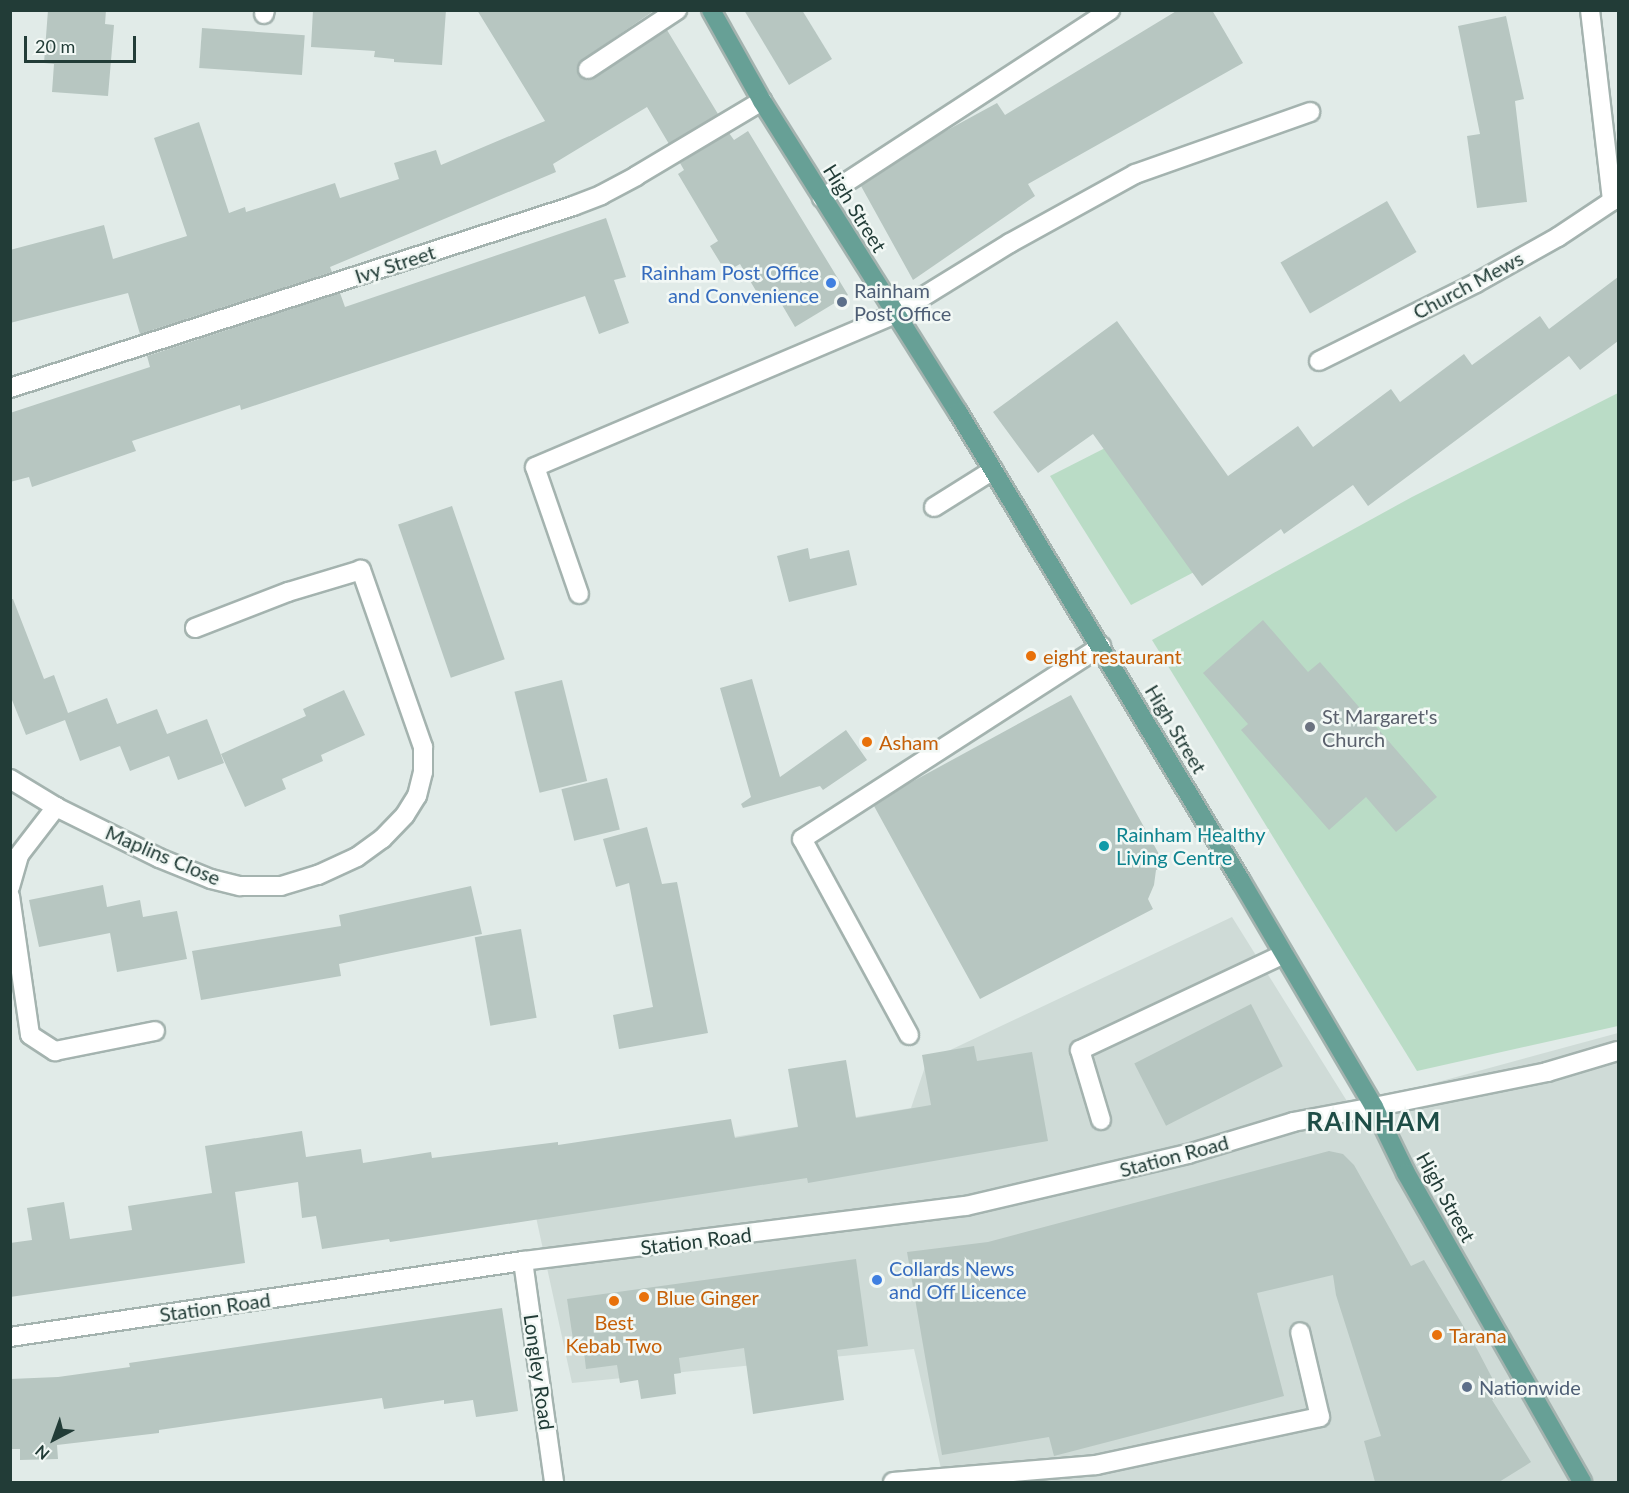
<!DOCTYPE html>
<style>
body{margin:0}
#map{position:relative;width:1629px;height:1493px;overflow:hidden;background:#e1ebe8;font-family:Lato,sans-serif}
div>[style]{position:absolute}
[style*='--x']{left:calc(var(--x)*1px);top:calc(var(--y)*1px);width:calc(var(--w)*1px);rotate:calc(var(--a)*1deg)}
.built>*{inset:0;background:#cfdbd7}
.green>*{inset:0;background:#badcc6}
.building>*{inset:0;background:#b7c6c1;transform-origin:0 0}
.roads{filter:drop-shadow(2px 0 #a4b3af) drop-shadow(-2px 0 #a4b3af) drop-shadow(0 2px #a4b3af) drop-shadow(0 -2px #a4b3af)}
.service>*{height:18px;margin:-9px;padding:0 9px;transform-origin:9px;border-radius:9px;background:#fff}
.minor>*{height:18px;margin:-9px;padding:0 9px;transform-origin:9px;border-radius:9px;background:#fff}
.secondary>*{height:18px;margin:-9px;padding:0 9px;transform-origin:9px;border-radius:9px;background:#fff}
.primary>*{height:18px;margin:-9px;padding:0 9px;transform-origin:9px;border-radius:9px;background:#67a096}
.dots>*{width:16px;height:16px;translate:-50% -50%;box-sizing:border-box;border:3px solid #f2f8f5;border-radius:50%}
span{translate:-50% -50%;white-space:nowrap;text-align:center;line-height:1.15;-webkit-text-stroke:5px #f2f8f5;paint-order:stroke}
.street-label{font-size:20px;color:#223c37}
.shop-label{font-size:20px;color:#366cbe}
.right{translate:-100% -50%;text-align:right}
.left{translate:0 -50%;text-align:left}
.service-label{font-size:20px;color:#4e5e75}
.food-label{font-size:20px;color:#c56008}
.worship-label{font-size:20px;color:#5b616d}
.culture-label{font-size:20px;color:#0d838f}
.district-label{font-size:26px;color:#1e4d46;font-weight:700;letter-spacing:1.5px}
.frame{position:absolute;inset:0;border:12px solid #223c37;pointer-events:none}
.north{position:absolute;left:24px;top:1409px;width:60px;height:60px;-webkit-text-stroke:4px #f2f8f5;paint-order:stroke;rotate:221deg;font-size:16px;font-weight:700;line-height:24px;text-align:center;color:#223c37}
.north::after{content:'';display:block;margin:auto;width:21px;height:27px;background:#223c37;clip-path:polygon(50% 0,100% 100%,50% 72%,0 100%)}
.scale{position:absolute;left:24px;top:36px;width:112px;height:27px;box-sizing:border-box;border:3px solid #223c37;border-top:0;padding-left:8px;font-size:18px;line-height:21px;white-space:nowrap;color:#223c37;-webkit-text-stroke:4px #f2f8f5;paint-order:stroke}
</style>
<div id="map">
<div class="built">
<i style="clip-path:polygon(1232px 917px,1350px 1106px,1618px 1033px,1618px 1482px,944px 1482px,914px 1349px,572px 1383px,526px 1171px,911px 1108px,927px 1061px)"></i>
</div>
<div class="green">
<i style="clip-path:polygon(1618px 393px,1618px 1026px,1417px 1071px,1152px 640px,1412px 497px)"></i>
<i style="clip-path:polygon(1111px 445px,1198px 570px,1131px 605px,1050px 476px)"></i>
</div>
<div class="building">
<i style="clip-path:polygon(48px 10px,106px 10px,105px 24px,114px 25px,108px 96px,52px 92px,54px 64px,44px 63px)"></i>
<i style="clip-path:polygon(313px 10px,446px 10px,442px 65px,394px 62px,394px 59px,374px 57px,375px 51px,311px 47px)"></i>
<i style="clip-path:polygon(477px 10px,655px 10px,582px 60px,578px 65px,578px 75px,584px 79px,594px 78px,667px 30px,718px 114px,669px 144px,647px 107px,553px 164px,556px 172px,330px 267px,332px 272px,140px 334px,128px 293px,10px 323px,10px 250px,104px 225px,113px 259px,187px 236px,154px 138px,199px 122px,229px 213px,245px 207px,246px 212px,335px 183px,340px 198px,399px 179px,394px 163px,436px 150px,441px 165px,545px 121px)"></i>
<i style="clip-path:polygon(744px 10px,802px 10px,832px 59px,789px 85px)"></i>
<i style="clip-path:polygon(1178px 10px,1212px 10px,1243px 63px,1028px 184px,1035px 196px,913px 280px,861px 186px,942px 133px,997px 103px,1005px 115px)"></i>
<i style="clip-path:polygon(1506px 16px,1524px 99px,1515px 101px,1527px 202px,1477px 208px,1467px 136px,1480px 134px,1458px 26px)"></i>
<i style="left:202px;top:28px;width:103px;height:40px;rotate:4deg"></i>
<i style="clip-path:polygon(748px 131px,848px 295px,795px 327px,778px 298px,765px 306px,740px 264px,726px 272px,710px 246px,718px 241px,678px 174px,684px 170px,680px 163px,729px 133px,734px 140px)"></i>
<i style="left:1387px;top:201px;width:59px;height:123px;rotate:60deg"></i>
<i style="clip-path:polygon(606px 218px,626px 277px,614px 280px,629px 323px,599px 334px,585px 296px,241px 410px,240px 405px,132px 441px,136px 451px,32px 487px,29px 477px,10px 482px,10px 413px,150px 367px,147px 356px,340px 293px,345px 307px)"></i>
<i style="clip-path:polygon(1618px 277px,1618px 341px,1580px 370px,1569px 356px,1368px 506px,1353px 485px,1284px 534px,1281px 529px,1202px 586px,1093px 434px,1038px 473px,993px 412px,1117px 321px,1228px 476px,1298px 426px,1313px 447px,1391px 389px,1400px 402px,1464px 354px,1472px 365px,1540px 316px,1549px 329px)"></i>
<i style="left:452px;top:506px;width:162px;height:57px;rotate:71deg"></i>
<i style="clip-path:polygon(808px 548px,810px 559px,849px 550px,857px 585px,789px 602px,777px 556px)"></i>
<i style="clip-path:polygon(10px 599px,13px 599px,44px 679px,54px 675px,68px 713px,107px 698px,117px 724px,157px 709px,167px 734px,207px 719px,224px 763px,178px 780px,169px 756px,130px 771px,120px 746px,80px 761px,65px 720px,26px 735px,10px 695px)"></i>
<i style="clip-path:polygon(1263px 620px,1308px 672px,1320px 662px,1437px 797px,1396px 832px,1366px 797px,1329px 830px,1241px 730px,1248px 724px,1203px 673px)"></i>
<i style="clip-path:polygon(752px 679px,780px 777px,846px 730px,867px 760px,823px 790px,820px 786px,743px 808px,741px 804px,751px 797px,720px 688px)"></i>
<i style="left:562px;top:680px;width:104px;height:49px;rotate:76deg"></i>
<i style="clip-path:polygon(344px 690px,365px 735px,321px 755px,323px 761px,282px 779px,286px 789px,245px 807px,221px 754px,306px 716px,303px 709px)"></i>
<i style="clip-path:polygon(1071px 695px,1165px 865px,1156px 870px,1154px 885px,1148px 899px,1153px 909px,980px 999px,874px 806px,908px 784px)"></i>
<i style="left:607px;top:778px;width:53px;height:47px;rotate:76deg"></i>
<i style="clip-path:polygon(647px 827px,662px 884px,677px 882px,708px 1033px,619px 1049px,613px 1015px,653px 1007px,629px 883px,616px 887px,603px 839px)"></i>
<i style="clip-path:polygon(103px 885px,107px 907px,140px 900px,143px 917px,177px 911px,187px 959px,117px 972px,110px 933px,39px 947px,29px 900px)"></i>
<i style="clip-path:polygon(471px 886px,482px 934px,339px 964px,341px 976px,201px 1000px,192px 951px,341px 926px,339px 915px)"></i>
<i style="left:521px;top:929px;width:90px;height:47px;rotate:80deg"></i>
<i style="left:1251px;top:1004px;width:70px;height:131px;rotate:63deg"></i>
<i style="clip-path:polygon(974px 1046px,977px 1061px,1032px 1052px,1048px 1141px,808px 1183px,807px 1178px,390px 1242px,389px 1239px,322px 1249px,316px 1216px,302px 1218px,298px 1182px,235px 1192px,245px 1263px,10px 1297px,10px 1243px,32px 1240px,27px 1208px,64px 1202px,70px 1239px,132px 1230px,128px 1206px,212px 1193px,205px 1146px,302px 1131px,306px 1157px,361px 1149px,363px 1163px,431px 1152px,432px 1158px,558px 1142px,558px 1145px,731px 1119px,735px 1138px,798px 1127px,788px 1069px,846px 1060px,856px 1118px,931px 1105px,922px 1055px)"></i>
<i style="clip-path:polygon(1329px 1151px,1343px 1154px,1354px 1165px,1411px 1266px,1424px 1260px,1477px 1349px,1501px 1395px,1492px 1400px,1531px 1462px,1499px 1482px,1375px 1482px,1364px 1441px,1381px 1436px,1336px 1295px,1333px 1275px,1257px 1293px,1284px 1396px,1054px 1456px,1049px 1437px,942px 1455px,907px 1252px,988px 1242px)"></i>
<i style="clip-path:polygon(856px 1259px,868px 1346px,837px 1350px,844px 1400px,753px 1414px,744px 1348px,679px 1358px,681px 1373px,674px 1374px,676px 1394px,641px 1399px,638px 1380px,620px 1383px,617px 1365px,586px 1369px,584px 1352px,575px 1353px,567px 1299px)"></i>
<i style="clip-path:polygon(502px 1308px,518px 1411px,476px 1417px,473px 1400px,444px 1404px,444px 1400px,384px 1409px,382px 1398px,159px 1430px,159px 1433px,57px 1445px,58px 1459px,20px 1460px,20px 1449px,10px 1449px,10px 1379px,58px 1377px,130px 1367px,129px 1363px)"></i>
</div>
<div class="roads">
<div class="service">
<i style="--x:588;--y:69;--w:107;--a:-33.5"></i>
<i style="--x:822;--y:198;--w:344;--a:-33.1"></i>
<i style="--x:934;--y:507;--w:70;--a:-32.1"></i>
<i style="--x:579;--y:594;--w:134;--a:-109.1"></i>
<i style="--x:535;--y:467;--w:391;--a:-23"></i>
<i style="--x:895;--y:314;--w:135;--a:-31.7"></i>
<i style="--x:1010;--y:243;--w:143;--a:-28.9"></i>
<i style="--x:1135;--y:174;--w:186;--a:-19.5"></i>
<i style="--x:195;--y:628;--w:100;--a:-21.2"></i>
<i style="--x:288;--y:592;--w:76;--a:-16.8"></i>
<i style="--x:10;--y:887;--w:33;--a:-74"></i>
<i style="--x:19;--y:855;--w:61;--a:-52.4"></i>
<i style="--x:10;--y:896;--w:140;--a:81.8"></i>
<i style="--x:30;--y:1035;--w:30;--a:33"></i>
<i style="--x:55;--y:1051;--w:102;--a:-11.3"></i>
<i style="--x:909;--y:1035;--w:223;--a:-118.6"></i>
<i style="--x:802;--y:839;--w:356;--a:-32.8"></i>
<i style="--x:1374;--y:1107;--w:177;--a:-11.4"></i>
<i style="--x:1547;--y:1072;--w:74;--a:-16.5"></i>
<i style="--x:1101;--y:1120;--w:73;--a:-106.7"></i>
<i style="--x:1080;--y:1050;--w:225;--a:-25.2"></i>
<i style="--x:893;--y:1482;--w:204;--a:-4.8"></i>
<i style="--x:1096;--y:1465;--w:229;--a:-12.1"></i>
<i style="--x:1320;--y:1417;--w:87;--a:-103.2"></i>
</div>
<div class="minor">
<i style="--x:1590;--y:10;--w:192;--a:83.4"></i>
<i style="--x:1612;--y:201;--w:7;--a:-27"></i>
<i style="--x:264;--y:14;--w:4;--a:-76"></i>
<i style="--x:1319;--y:361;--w:175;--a:-26.4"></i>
<i style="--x:1476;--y:283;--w:94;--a:-29.3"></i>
<i style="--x:1558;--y:237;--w:65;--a:-33.7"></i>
<i style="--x:10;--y:388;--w:592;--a:-17.91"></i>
<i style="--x:573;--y:206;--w:30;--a:-21"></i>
<i style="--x:601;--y:195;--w:40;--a:-28"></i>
<i style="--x:636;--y:176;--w:147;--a:-30.8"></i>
<i style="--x:10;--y:779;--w:54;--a:31.3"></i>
<i style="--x:56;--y:807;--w:115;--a:26.3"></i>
<i style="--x:159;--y:858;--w:56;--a:22"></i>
<i style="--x:211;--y:879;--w:30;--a:14"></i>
<i style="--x:240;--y:886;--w:41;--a:0"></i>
<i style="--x:281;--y:886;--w:39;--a:-17"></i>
<i style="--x:318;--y:875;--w:43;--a:-24.8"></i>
<i style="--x:357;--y:857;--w:31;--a:-36"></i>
<i style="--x:382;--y:839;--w:33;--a:-46"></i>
<i style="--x:405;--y:815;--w:22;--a:-58"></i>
<i style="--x:417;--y:796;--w:25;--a:-76"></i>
<i style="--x:423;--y:772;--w:25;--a:-90"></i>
<i style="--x:423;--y:747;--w:188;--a:-109.3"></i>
<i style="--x:523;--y:1261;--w:223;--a:82"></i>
</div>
<div class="secondary">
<i style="--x:10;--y:1337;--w:519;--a:-8.43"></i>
<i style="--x:523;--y:1261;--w:446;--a:-7.1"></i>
<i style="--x:966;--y:1206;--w:228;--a:-13.2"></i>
<i style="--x:1188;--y:1154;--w:110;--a:-16.9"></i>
<i style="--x:1293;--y:1122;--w:82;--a:-10.5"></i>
</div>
<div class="primary">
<i style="--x:711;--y:10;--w:104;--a:60.7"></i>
<i style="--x:762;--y:101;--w:368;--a:57.8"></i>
<i style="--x:958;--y:412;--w:548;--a:58.89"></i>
<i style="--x:1241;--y:881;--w:262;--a:59.5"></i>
<i style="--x:1374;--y:1107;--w:73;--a:64.1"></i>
<i style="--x:1406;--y:1173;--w:356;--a:60.3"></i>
</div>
</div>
<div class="dots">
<i style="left:831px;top:283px;background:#3f7fe0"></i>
<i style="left:842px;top:302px;background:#5c6f8a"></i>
<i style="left:1031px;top:656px;background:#e8710a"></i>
<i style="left:1310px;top:727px;background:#6b7280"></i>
<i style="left:867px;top:742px;background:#e8710a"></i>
<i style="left:1104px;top:846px;background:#0f9aa8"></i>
<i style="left:877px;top:1280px;background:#3f7fe0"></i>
<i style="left:644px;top:1297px;background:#e8710a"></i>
<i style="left:614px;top:1301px;background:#e8710a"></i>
<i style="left:1437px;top:1335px;background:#e8710a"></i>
<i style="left:1467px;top:1387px;background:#5c6f8a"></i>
</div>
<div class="street-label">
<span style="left:855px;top:208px;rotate:58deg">High Street</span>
<span style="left:395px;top:264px;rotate:-18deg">Ivy Street</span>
<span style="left:1468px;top:285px;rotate:-28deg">Church Mews</span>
<span style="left:1176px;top:729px;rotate:59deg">High Street</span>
<span style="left:163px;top:855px;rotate:23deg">Maplins Close</span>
<span style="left:1174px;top:1156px;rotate:-15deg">Station Road</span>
<span style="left:1446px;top:1197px;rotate:61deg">High Street</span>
<span style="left:696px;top:1241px;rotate:-7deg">Station Road</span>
<span style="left:215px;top:1307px;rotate:-8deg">Station Road</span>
<span style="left:539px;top:1372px;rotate:82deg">Longley Road</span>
</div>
<div class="shop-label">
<span class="right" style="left:819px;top:284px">Rainham Post Office<br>and Convenience</span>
<span class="left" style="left:889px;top:1280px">Collards News<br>and Off Licence</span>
</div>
<div class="service-label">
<span class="left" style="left:854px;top:302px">Rainham<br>Post Office</span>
<span class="left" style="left:1479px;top:1387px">Nationwide</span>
</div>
<div class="food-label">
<span class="left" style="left:1043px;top:656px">eight restaurant</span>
<span class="left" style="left:879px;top:742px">Asham</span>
<span class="left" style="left:656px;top:1297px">Blue Ginger</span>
<span style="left:614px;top:1334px">Best<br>Kebab Two</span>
<span class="left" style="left:1449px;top:1335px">Tarana</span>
</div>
<div class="worship-label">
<span class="left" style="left:1322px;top:728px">St Margaret's<br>Church</span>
</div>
<div class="culture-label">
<span class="left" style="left:1116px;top:846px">Rainham Healthy<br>Living Centre</span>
</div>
<div class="district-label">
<span style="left:1374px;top:1122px">RAINHAM</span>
</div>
<div class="frame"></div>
<div class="north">N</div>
<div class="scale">20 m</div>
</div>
